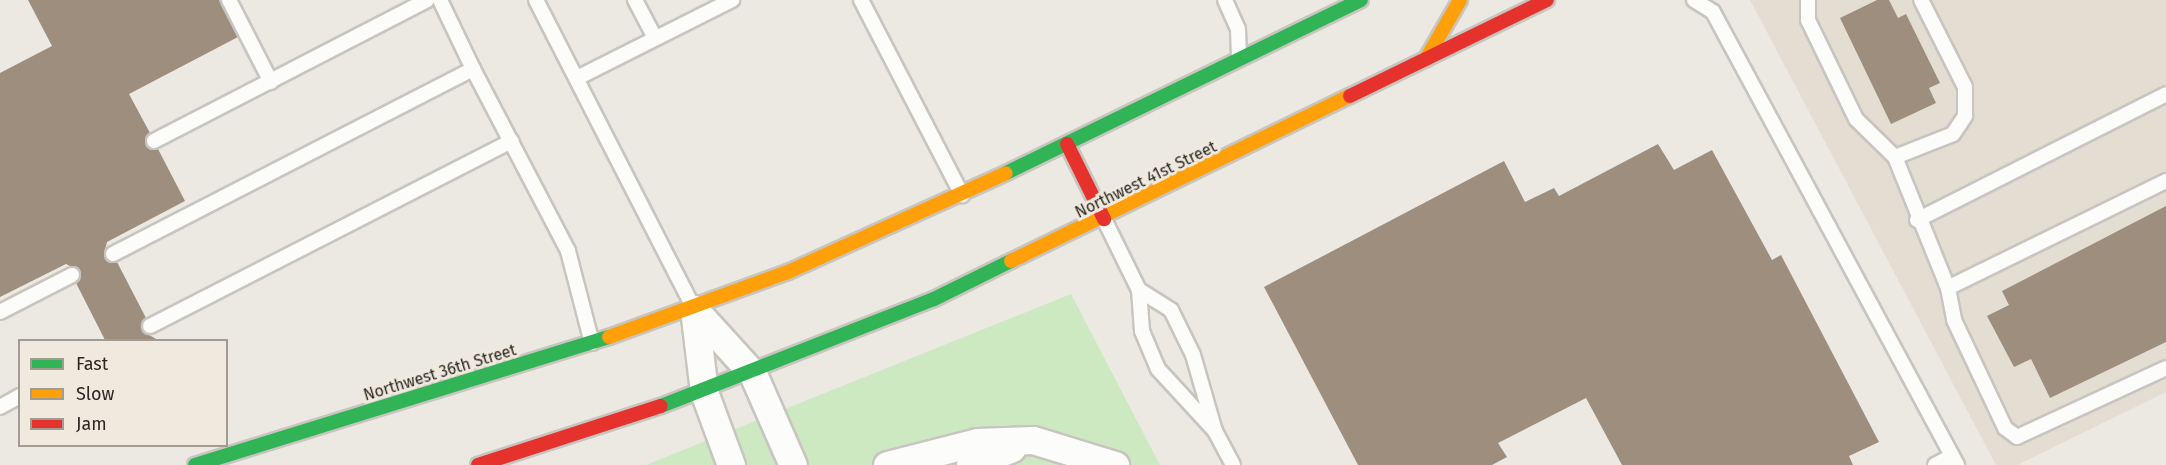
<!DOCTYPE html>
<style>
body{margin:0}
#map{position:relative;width:2166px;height:465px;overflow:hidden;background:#ece9e2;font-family:"Fira Sans",sans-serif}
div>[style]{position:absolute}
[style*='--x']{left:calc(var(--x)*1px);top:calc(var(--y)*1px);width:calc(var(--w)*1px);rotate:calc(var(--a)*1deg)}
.built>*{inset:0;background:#e4ddd1}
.green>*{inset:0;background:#cde9c2}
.building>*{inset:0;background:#9d8e7e}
.roads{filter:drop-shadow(2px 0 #c8c5c0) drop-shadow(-2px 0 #c8c5c0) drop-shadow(0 2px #c8c5c0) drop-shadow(0 -2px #c8c5c0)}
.lane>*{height:14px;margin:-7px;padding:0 7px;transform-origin:7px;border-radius:7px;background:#fcfcfb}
.street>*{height:27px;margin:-13.5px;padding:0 13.5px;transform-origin:13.5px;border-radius:13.5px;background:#fcfcfb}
.fast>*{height:14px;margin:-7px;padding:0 7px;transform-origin:7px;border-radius:7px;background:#30b455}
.slow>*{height:14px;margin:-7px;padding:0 7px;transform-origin:7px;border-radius:7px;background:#ff9f0a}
.jam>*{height:14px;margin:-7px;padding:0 7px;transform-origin:7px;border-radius:7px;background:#e5322d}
span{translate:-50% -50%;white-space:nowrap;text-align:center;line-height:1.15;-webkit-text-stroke:6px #f0eade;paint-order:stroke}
.street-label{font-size:16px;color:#2a2823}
.legend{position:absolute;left:18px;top:339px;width:210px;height:108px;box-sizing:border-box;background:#f0eade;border:2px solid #a19c93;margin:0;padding:8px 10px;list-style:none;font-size:18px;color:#2a2823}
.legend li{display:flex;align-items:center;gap:12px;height:30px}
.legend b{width:30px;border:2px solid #a19c93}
</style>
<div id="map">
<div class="built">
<i style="clip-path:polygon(1750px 0,2166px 0,2166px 392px,2017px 465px,1996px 465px)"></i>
</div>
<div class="green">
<i style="clip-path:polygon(1071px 294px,1160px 465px,646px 465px)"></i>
</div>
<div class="building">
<i style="clip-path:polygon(28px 0,219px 0,238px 37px,129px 94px,150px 133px,146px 145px,158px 149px,185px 201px,107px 242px,104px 254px,109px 262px,117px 262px,146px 318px,142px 331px,158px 340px,105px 340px,76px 283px,80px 271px,66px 264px,0 297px,0 73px,52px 46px)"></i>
<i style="clip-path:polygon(1877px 0,1889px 0,1898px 18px,1906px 14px,1940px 83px,1929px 88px,1936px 103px,1891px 124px,1840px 18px)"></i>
<i style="clip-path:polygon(1658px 144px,1674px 170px,1712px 150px,1772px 260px,1781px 255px,1879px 442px,1849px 456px,1853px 465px,1622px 465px,1586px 398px,1498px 443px,1507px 457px,1492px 465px,1358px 465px,1264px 287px,1504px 161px,1525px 202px,1554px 188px,1559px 196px)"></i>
<i style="clip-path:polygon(2166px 206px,2166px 342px,2050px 398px,2031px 359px,2014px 367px,1987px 316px,2009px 305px,2002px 291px)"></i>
</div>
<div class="roads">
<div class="lane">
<i style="--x:229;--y:0;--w:92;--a:62.9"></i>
<i style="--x:440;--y:0;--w:76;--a:64.4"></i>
<i style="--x:536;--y:0;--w:345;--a:62.9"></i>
<i style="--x:635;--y:0;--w:43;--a:62.2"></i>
<i style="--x:861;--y:0;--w:220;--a:62.6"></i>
<i style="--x:1225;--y:0;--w:32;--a:66"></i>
<i style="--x:1238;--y:29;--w:29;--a:88"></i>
<i style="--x:1694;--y:0;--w:22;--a:32"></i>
<i style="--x:1713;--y:12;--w:515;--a:61.69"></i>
<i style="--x:1808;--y:0;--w:20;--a:90"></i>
<i style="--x:1808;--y:20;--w:110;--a:64.1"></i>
<i style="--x:1856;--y:119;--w:54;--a:44.3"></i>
<i style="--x:1895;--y:157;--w:141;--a:68"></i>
<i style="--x:577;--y:78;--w:174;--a:-26.7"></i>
<i style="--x:154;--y:141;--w:307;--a:-27.3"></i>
<i style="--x:1895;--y:157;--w:62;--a:-21.6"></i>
<i style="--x:1953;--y:134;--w:22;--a:-56"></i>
<i style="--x:1965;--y:116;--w:29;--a:-90"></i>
<i style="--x:1965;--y:87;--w:97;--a:-116.8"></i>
<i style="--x:2166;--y:181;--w:243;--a:153.9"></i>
<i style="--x:1948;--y:288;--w:33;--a:79"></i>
<i style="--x:1954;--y:320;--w:119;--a:64.7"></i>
<i style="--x:2005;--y:428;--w:15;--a:37"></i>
<i style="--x:2017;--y:437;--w:164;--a:-24.8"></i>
<i style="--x:1104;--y:219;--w:79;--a:63.8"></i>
<i style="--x:1139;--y:290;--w:41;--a:85.8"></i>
<i style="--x:1142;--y:331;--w:41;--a:67.2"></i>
<i style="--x:1158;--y:369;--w:84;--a:47.4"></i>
<i style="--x:1917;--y:220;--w:279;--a:-26.8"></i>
<i style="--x:113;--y:254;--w:405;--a:-27.2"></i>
<i style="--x:473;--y:69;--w:205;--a:62.4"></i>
<i style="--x:568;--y:251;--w:95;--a:75.4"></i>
<i style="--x:1139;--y:290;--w:38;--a:32"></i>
<i style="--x:1171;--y:310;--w:50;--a:63.9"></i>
<i style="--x:1193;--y:355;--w:79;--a:73.9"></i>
<i style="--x:1215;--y:431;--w:38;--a:62"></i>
<i style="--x:0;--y:312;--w:81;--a:-27.2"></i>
<i style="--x:150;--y:326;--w:406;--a:-27.1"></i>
<i style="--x:0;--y:407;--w:23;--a:-29"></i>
<i style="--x:1935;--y:465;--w:19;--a:-28"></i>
</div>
<div class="street">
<i style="--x:694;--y:309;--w:88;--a:47.8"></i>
<i style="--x:753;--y:374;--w:99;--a:66.3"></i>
<i style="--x:694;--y:309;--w:84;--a:83.1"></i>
<i style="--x:704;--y:392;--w:78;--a:69.7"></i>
<i style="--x:887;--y:465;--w:93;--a:-14.3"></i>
<i style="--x:977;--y:442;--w:56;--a:-2"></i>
<i style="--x:1033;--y:440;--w:86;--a:17"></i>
<i style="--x:970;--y:465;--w:45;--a:-22"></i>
</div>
<div class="fast">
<i style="--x:1006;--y:173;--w:395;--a:-26"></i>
<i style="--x:661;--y:406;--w:293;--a:-21.4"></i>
<i style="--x:934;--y:299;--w:86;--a:-26.3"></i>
<i style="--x:195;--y:465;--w:433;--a:-17.2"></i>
</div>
<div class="slow">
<i style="--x:1426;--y:59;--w:68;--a:-60"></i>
<i style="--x:1011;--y:261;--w:377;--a:-26"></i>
<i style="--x:609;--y:337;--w:190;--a:-20"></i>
<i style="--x:788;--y:272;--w:239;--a:-24.4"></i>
</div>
<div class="jam">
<i style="--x:1350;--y:96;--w:219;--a:-26"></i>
<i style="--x:1067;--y:144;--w:84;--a:63.7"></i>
<i style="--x:478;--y:465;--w:192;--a:-17.9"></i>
</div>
</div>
<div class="street-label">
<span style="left:1146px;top:180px;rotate:-26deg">Northwest 41st Street</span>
<span style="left:440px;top:373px;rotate:-17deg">Northwest 36th Street</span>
</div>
<ul class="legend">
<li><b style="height:8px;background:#30b455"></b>Fast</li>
<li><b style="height:8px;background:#ff9f0a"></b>Slow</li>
<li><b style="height:8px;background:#e5322d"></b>Jam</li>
</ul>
</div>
